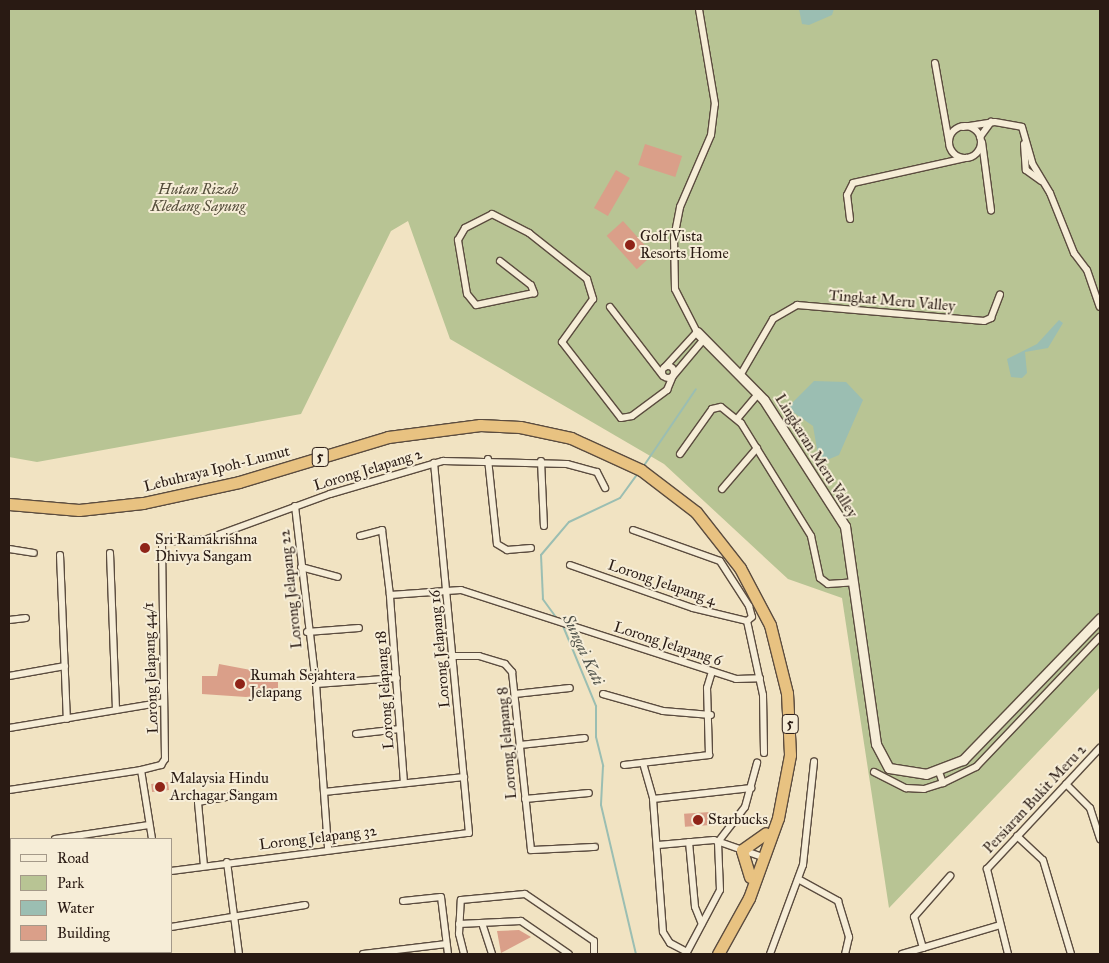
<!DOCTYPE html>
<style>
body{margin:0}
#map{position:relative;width:1109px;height:963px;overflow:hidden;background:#f1e3c2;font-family:"IM FELL Great Primer",serif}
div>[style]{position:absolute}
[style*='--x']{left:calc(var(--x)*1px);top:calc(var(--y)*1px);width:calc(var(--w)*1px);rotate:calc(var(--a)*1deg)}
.green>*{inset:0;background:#b8c494}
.water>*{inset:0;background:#9bbeb2}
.stream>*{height:2px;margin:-1px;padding:0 1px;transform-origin:1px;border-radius:1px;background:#9bbeb2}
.building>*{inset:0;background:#da9f89;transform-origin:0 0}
.roads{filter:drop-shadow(1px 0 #5b4c3f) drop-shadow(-1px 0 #5b4c3f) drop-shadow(0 1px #5b4c3f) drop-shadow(0 -1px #5b4c3f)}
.street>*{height:6px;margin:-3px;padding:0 3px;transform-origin:3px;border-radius:3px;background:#f6edd7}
.street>.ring{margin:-3px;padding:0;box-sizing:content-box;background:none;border:6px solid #f6edd7;border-radius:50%}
.secondary>*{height:9px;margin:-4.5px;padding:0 4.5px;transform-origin:4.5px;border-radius:4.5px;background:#f6edd7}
.highway>*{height:11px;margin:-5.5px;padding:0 5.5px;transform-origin:5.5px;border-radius:5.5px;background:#e8c281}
.dots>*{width:14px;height:14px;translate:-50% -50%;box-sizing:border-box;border:2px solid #f6edd7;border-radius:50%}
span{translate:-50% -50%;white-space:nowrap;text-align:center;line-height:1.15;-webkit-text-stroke:4px #f6edd7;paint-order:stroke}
.shield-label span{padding:1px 4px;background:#f6edd7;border:1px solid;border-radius:4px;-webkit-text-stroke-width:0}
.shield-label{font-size:14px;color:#291a13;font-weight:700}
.park-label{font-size:15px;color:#544d3a;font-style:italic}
.poi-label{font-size:15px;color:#291a13}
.left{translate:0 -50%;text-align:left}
.street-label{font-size:15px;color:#291a13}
.water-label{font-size:16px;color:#51534b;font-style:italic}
.frame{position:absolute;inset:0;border:10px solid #291a13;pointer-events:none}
.legend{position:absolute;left:10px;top:838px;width:162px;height:115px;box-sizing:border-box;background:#f6edd7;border:1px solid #a49989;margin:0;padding:6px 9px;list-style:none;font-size:15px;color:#291a13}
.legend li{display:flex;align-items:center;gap:10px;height:25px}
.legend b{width:25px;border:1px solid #a49989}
</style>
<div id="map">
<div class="green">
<i style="clip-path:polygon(9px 9px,1100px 9px,1100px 687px,889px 908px,842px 598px,788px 579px,664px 464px,450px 339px,408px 221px,391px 231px,301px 414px,37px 462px,9px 457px)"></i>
</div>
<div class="water">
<i style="clip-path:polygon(799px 9px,834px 9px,832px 15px,809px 25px,802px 24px)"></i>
<i style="clip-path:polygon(1059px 320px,1063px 323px,1048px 348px,1025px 352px,1027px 373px,1022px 378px,1011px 377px,1007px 359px,1037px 344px)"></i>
<i style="clip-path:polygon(814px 381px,846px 382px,863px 400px,839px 455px,827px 460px,818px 455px,813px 426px,787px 408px)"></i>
</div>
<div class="stream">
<i style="--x:643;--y:467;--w:94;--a:-55.8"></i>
<i style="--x:558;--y:620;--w:26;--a:-126"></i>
<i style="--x:543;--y:599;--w:44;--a:-92.6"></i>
<i style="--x:541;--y:555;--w:43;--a:-49.7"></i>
<i style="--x:569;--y:522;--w:56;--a:-25.2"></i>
<i style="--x:620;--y:498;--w:31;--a:-54"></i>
<i style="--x:563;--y:626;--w:87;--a:67.6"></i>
<i style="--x:596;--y:706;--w:31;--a:90"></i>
<i style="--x:596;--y:737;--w:30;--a:76"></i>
<i style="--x:603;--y:766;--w:39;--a:93"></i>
<i style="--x:601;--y:805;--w:153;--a:76.8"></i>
</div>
<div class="building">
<i style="left:645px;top:144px;width:39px;height:22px;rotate:18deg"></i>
<i style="left:616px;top:170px;width:16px;height:44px;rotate:30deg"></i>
<i style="left:623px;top:221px;width:45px;height:22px;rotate:48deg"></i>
<i style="clip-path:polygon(219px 664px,278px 675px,278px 693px,246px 697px,202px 694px,202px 676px,217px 676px)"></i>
<i style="left:168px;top:782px;width:8px;height:17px;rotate:83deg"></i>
<i style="left:710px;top:812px;width:13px;height:26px;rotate:86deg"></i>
<i style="clip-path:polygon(519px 930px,531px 937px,501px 953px,497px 931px)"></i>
</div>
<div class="roads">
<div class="street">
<i style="--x:935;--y:63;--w:80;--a:80"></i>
<i class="ring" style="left:949px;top:126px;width:26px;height:26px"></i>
<i style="--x:963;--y:127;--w:32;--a:-9"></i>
<i style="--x:995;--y:122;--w:27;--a:10"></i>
<i style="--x:1022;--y:127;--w:37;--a:74"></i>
<i style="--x:1032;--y:163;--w:35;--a:59"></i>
<i style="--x:1050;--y:193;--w:65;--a:68.2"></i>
<i style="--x:1074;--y:253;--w:21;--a:53"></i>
<i style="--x:1087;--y:270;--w:39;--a:71"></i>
<i style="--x:980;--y:137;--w:19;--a:-54"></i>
<i style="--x:982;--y:142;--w:69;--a:82.5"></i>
<i style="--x:1024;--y:144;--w:26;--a:86"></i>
<i style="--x:1026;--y:170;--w:19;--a:36"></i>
<i style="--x:850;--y:219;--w:24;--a:-97"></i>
<i style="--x:847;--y:195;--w:13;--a:-63"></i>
<i style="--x:853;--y:183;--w:116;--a:-12.5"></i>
<i style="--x:500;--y:261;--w:39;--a:38"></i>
<i style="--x:531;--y:285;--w:9;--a:69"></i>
<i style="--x:534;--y:293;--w:59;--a:168.3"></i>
<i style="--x:476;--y:305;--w:14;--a:-129"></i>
<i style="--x:467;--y:294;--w:55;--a:-99.5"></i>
<i style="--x:458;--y:240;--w:14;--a:-60"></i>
<i style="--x:465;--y:228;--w:30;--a:-27"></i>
<i style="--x:492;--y:214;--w:42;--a:27.2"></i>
<i style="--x:529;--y:233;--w:74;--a:38.4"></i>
<i style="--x:587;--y:279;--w:21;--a:73"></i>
<i style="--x:593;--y:299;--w:53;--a:125.8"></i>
<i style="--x:562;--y:342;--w:96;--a:52.2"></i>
<i style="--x:621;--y:418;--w:11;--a:-10"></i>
<i style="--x:632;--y:416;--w:44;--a:-36.6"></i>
<i style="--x:667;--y:390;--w:15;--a:-67"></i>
<i style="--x:610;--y:307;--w:87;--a:52.5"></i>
<i class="ring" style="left:662px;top:366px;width:6px;height:6px"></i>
<i style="--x:665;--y:367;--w:47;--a:-47.6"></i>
<i style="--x:697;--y:332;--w:48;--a:-117.1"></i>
<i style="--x:675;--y:289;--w:51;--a:-91.1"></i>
<i style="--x:674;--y:238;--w:32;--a:-79"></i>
<i style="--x:680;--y:207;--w:78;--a:-66.7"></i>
<i style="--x:711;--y:135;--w:31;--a:-83"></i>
<i style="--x:715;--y:104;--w:96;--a:-99.6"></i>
<i style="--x:741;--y:374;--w:64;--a:-59.8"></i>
<i style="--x:773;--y:319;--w:28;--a:-30"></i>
<i style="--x:797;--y:305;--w:188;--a:4.9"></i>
<i style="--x:984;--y:321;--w:8;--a:-23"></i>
<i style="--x:991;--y:318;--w:25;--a:-69"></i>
<i style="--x:673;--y:376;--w:48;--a:-50"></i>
<i style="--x:737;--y:419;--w:34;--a:-50"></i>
<i style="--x:680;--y:454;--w:55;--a:-54.6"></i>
<i style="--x:712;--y:409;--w:9;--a:-13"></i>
<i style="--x:721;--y:407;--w:26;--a:39"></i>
<i style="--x:741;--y:423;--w:133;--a:58.2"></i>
<i style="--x:811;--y:536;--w:43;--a:77.9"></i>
<i style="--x:820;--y:578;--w:10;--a:37"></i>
<i style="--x:828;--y:584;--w:26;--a:-4"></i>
<i style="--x:488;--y:459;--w:85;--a:84"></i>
<i style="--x:497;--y:544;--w:12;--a:31"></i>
<i style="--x:507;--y:550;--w:24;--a:-5"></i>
<i style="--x:541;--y:461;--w:65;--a:87.4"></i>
<i style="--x:722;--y:489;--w:54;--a:-49.5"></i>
<i style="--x:295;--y:506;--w:179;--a:83.3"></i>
<i style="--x:316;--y:684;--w:165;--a:85.8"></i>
<i style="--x:633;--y:530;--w:92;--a:19.6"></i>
<i style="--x:720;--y:561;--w:54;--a:57.2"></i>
<i style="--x:749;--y:606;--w:11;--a:75"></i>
<i style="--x:752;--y:617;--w:6;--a:141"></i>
<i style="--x:360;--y:536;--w:23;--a:-15"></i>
<i style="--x:382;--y:530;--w:65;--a:83"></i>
<i style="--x:9;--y:549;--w:25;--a:9"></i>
<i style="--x:110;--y:553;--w:157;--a:87.8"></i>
<i style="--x:60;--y:555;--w:164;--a:87.6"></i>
<i style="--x:570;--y:565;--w:130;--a:19.3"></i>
<i style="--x:693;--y:608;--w:56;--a:13.5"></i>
<i style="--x:301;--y:567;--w:38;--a:15"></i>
<i style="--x:9;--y:620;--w:17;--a:-7"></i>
<i style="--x:747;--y:621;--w:76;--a:77.8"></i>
<i style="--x:763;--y:695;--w:58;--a:89"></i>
<i style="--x:307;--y:632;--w:52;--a:-4.4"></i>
<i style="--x:453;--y:656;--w:26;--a:0"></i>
<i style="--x:479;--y:656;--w:27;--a:17"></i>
<i style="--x:505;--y:664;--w:11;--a:49"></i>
<i style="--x:512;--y:672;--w:179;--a:83.9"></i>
<i style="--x:531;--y:850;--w:64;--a:-2.7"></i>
<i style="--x:9;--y:676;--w:57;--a:-10.1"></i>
<i style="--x:316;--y:684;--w:81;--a:-4.2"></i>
<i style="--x:515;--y:694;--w:55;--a:-6.2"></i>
<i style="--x:603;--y:694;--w:62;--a:15.8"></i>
<i style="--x:663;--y:711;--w:48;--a:4.8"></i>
<i style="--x:9;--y:728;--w:157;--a:-9.5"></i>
<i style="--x:356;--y:734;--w:44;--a:-6.5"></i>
<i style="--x:520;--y:745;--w:65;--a:-6.1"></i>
<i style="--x:643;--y:763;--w:37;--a:74"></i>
<i style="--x:653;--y:799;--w:133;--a:85.7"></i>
<i style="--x:663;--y:932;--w:13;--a:58"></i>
<i style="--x:670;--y:943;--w:19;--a:28"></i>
<i style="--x:624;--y:765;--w:86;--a:-6.7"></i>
<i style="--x:709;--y:755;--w:67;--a:-91.7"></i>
<i style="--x:707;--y:688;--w:17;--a:-73"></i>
<i style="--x:141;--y:770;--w:70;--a:80.9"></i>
<i style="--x:874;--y:772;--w:36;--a:27"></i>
<i style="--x:906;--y:788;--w:18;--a:3"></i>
<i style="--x:924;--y:789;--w:20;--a:-18"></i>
<i style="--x:939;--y:772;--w:12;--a:70"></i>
<i style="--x:943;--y:783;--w:37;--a:-26"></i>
<i style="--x:976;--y:767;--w:180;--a:-46.4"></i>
<i style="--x:404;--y:783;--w:189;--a:-94.3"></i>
<i style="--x:390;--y:595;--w:71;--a:-4"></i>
<i style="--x:461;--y:590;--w:289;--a:17.9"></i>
<i style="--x:736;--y:679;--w:24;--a:-2"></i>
<i style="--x:1066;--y:784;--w:34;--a:45"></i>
<i style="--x:1090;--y:808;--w:33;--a:72"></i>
<i style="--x:9;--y:790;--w:134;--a:-8.6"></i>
<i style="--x:141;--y:770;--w:21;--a:-14"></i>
<i style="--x:161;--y:765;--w:7;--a:-56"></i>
<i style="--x:165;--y:759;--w:217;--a:-90.8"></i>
<i style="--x:162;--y:542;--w:45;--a:-3.8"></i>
<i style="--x:207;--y:539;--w:131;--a:-20.1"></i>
<i style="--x:330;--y:494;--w:118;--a:-16.3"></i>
<i style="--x:443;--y:461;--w:124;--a:1.4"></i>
<i style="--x:567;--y:464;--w:31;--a:15"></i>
<i style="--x:597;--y:472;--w:18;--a:63"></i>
<i style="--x:324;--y:792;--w:141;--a:-6.1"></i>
<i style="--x:525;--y:799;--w:64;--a:-5.4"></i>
<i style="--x:653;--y:799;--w:99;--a:-6.4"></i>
<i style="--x:1017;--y:836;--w:35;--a:43"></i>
<i style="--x:1043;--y:860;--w:98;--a:73.4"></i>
<i style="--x:55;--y:839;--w:95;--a:-8.5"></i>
<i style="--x:689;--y:842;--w:65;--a:84.7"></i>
<i style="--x:695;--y:907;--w:18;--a:68"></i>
<i style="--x:658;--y:845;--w:56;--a:-5.1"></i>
<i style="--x:714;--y:840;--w:54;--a:19.4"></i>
<i style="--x:9;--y:846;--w:2;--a:0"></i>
<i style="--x:227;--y:862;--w:93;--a:82.6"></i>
<i style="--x:204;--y:866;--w:64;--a:-95.4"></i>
<i style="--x:198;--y:802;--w:40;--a:-10"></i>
<i style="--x:171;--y:871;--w:300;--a:-7.3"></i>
<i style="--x:469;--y:833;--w:372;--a:-95.4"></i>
<i style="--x:798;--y:879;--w:46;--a:28.8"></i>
<i style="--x:838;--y:901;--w:38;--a:73"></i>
<i style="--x:849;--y:937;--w:17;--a:103"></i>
<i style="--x:9;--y:898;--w:2;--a:-27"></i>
<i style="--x:403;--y:901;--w:38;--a:-6"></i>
<i style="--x:441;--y:897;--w:57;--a:83"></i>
<i style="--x:482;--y:923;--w:33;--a:72"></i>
<i style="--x:459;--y:924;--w:62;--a:-2.8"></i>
<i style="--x:521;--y:921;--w:58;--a:34.5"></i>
<i style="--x:171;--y:927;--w:136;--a:-9.3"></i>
<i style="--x:9;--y:948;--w:2;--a:0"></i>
<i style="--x:923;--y:948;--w:32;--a:-106"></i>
<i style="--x:914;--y:917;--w:55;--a:-48.7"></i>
<i style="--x:167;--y:952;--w:2;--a:63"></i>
<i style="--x:363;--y:954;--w:84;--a:-6.9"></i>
<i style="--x:464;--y:954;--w:21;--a:-104"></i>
<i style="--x:459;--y:934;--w:34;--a:-87"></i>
<i style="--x:461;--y:900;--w:64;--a:-5.4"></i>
<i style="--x:525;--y:894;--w:83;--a:34.3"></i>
<i style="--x:594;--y:941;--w:13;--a:90"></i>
<i style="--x:686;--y:954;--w:72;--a:-62"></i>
<i style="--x:720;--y:890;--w:48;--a:-92.4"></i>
<i style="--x:718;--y:842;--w:44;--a:-52.4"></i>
<i style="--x:745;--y:807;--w:46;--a:-74.7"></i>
<i style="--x:770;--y:954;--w:95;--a:-69.7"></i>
<i style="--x:803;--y:865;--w:104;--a:-83.9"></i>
<i style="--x:902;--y:954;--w:102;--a:-16.5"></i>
<i style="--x:1008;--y:954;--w:88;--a:-103.9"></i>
<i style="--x:987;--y:869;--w:166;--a:-47"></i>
</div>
<div class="secondary">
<i style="--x:697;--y:332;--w:95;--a:45.4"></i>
<i style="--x:764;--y:400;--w:150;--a:57.3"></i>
<i style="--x:845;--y:526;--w:220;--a:81.9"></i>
<i style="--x:876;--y:744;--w:27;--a:62"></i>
<i style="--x:889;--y:768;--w:37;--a:9"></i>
<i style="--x:926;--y:774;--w:40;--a:-21"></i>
<i style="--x:963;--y:760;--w:197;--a:-46"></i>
</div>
<div class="highway">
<i style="--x:9;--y:504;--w:70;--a:4.9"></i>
<i style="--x:79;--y:510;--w:64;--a:-6.2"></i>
<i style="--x:143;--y:503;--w:98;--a:-12.3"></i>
<i style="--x:239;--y:482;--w:156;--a:-16.8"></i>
<i style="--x:388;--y:437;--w:93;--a:-7.4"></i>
<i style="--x:480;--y:425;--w:40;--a:2.9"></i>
<i style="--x:520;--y:427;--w:52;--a:12.2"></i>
<i style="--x:571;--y:438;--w:77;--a:24.6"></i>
<i style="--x:641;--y:470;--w:69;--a:37.4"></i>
<i style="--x:696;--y:512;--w:71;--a:51.8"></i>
<i style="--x:740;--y:568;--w:64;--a:62.2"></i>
<i style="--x:770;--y:625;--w:70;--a:76"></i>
<i style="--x:787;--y:693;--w:62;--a:87.2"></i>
<i style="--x:790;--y:755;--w:64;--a:100.8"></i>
<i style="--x:778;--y:818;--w:85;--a:109.9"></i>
<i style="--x:749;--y:898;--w:64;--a:119"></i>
<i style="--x:750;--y:877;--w:28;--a:-107"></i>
<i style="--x:742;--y:850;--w:29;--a:-35"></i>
</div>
</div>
<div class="dots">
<i style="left:630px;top:245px;background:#8f2418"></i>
<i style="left:145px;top:548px;background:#8f2418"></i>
<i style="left:240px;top:684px;background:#8f2418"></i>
<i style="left:160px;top:787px;background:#8f2418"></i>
<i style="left:698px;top:820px;background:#8f2418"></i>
</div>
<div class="shield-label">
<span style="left:320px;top:457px">5</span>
<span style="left:790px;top:724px">5</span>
</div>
<div class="park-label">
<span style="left:198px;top:198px">Hutan Rizab<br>Kledang Sayung</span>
</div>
<div class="poi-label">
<span class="left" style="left:640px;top:245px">Golf Vista<br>Resorts Home</span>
<span class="left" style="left:155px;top:548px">Sri Ramakrishna<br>Dhivya Sangam</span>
<span class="left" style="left:250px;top:684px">Rumah Sejahtera<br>Jelapang</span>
<span class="left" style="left:170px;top:787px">Malaysia Hindu<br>Archagar Sangam</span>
<span class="left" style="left:708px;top:820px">Starbucks</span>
</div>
<div class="street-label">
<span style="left:892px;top:301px;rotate:5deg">Tingkat Meru Valley</span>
<span style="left:816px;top:456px;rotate:58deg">Lingkaran Meru Valley</span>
<span style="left:217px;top:469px;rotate:-14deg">Lebuhraya Ipoh-Lumut</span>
<span style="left:368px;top:470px;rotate:-17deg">Lorong Jelapang 2</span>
<span style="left:662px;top:583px;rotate:19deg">Lorong Jelapang 4</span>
<span style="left:291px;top:589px;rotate:-96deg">Lorong Jelapang 22</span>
<span style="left:668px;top:644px;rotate:18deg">Lorong Jelapang 6</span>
<span style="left:440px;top:649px;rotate:-95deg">Lorong Jelapang 16</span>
<span style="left:151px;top:668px;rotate:-92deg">Lorong Jelapang 44/1</span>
<span style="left:385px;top:690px;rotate:-94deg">Lorong Jelapang 18</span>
<span style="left:507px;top:743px;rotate:-95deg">Lorong Jelapang 8</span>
<span style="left:1035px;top:799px;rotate:-47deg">Persiaran Bukit Meru 2</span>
<span style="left:318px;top:838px;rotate:-7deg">Lorong Jelapang 32</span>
</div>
<div class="water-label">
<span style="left:583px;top:650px;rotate:65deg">Sungai Kati</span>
</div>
<div class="frame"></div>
<ul class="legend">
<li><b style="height:6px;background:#f6edd7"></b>Road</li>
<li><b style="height:14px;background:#b8c494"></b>Park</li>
<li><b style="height:14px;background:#9bbeb2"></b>Water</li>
<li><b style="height:14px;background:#da9f89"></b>Building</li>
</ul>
</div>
